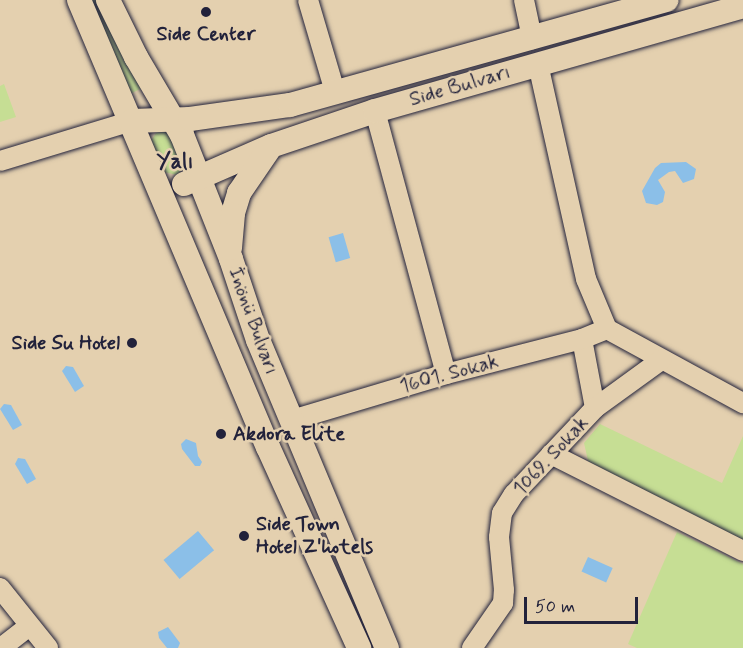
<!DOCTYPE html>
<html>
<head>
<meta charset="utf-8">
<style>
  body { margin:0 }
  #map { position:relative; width:743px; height:648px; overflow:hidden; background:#e4d0af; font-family:Mynerve,sans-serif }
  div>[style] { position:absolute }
  .green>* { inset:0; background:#c6de94 }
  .water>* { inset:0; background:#8bbfe8; transform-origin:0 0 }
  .roads { filter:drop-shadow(0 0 2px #22223b) drop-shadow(0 0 2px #22223b) }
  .minor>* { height:20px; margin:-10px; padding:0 10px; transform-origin:10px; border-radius:10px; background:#e4d0af }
  .major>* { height:24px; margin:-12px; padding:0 12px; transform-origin:12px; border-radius:12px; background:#e4d0af }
  .dots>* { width:16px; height:16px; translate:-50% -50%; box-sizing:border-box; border:3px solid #e4d0af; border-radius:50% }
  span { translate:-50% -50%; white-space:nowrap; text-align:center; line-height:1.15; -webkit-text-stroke:5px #e4d0af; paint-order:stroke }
  .poi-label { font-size:20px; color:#22223b; font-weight:700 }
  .right { translate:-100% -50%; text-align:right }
  .left { translate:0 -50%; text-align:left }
  .street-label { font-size:20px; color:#22223b }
  .quarter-label { font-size:22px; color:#22223b; font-weight:700 }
  .scale { position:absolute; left:524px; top:597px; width:114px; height:27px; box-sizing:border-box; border:3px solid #22223b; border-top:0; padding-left:8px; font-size:18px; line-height:21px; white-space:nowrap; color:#22223b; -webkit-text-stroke:4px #e4d0af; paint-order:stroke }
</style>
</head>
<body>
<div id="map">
  <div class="green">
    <div style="clip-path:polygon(88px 0,98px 0,144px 87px,130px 94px)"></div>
    <div style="clip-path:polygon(4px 84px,16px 117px,0 122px,0 86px)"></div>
    <div style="clip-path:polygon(161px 131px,170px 133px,185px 167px,177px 175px,164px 172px,151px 141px,156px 133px)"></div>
    <div style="clip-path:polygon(600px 424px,722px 483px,743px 436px,743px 542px,589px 465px,584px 443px)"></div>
    <div style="clip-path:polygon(677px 532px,743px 564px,743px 648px,637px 648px,628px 644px)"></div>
  </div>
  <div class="water">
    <div style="clip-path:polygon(686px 162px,696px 169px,694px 179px,683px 183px,675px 171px,669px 172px,658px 180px,665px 192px,663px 202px,657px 205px,646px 203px,642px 191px,655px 168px,661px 163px)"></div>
    <div style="left:343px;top:233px;width:26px;height:15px;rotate:74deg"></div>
    <div style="clip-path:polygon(66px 366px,73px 367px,84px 386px,75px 392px,62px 371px)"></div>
    <div style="clip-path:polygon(4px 404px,11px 405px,22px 425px,13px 430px,0 409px)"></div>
    <div style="clip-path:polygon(186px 439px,196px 443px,198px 456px,202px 462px,200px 466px,195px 466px,182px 449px,181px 444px)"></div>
    <div style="clip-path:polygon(18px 458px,25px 459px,36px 479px,27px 484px,15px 464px)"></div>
    <div style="left:198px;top:531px;width:25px;height:45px;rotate:50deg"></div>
    <div style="left:588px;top:557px;width:27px;height:16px;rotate:24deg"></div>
    <div style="clip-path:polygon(168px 627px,180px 643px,178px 648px,167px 648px,159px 638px,158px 632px)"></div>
  </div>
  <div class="roads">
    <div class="minor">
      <div style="left:308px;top:0;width:96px;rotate:73.6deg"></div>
      <div style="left:524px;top:0;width:40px;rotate:78deg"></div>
      <div style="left:538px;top:64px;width:220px;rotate:77.4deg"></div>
      <div style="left:586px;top:279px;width:54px;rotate:67.2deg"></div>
      <div style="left:375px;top:111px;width:272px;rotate:74.9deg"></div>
      <div style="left:0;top:161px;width:138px;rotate:-16.9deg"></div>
      <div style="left:607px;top:329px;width:155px;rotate:28.6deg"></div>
      <div style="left:582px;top:339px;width:70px;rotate:79.3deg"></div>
      <div style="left:292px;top:420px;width:161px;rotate:-16.6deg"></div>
      <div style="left:446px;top:374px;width:140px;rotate:-14.4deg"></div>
      <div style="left:582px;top:339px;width:27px;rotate:-22deg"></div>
      <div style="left:551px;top:454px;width:215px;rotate:26.8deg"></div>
      <div style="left:0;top:588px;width:77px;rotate:51.3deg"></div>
      <div style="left:1px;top:648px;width:36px;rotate:-38deg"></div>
      <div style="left:472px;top:648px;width:55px;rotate:-55.4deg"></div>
      <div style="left:503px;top:603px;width:13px;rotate:-86deg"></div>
      <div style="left:504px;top:590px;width:53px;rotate:-95.4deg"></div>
      <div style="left:499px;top:537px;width:24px;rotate:-83deg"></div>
      <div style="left:502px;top:513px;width:22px;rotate:-58deg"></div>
      <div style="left:514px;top:494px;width:118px;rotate:-46.7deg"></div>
      <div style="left:595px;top:408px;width:82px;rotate:-36deg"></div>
    </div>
    <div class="major">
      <div style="left:79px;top:0;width:485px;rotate:67.1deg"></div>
      <div style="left:268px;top:447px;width:221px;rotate:65.6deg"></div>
      <div style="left:108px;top:0;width:64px;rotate:63.8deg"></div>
      <div style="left:136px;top:57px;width:91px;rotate:59.5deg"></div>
      <div style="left:182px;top:135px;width:133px;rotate:68.4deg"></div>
      <div style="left:231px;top:259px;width:85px;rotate:71.6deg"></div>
      <div style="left:258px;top:340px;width:334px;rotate:67.3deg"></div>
      <div style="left:132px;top:121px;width:58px;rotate:-2deg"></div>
      <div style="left:190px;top:119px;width:101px;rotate:-8deg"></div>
      <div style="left:290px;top:105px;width:391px;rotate:-15.6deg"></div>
      <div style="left:184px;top:184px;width:95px;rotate:-23.6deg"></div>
      <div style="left:271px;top:146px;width:110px;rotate:-18.6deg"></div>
      <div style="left:375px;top:111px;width:383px;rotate:-15.9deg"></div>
      <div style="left:230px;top:248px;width:35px;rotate:-85deg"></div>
      <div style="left:233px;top:213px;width:21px;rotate:-73deg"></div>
      <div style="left:239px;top:193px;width:53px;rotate:-55.7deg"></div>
    </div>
  </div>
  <div class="dots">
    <div style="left:206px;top:12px;background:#22223b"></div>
    <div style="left:132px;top:343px;background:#22223b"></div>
    <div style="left:221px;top:434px;background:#22223b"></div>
    <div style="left:244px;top:536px;background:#22223b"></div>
  </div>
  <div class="poi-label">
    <span style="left:206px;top:34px">Side Center</span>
    <span class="right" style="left:120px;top:343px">Side Su Hotel</span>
    <span class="left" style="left:233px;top:434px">Akdora Elite</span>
    <span class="left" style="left:256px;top:536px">Side Town<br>Hotel Z'hotels</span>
  </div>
  <div class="street-label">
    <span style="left:460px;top:86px;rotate:-16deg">Side Bulvarı</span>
    <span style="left:253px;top:321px;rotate:70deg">İnönü Bulvarı</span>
    <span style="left:449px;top:374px;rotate:-15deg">1601. Sokak</span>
    <span style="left:551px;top:456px;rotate:-47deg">1069. Sokak</span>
  </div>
  <div class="quarter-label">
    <span style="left:175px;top:163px">Yalı</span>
  </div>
  <div class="scale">50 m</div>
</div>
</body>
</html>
